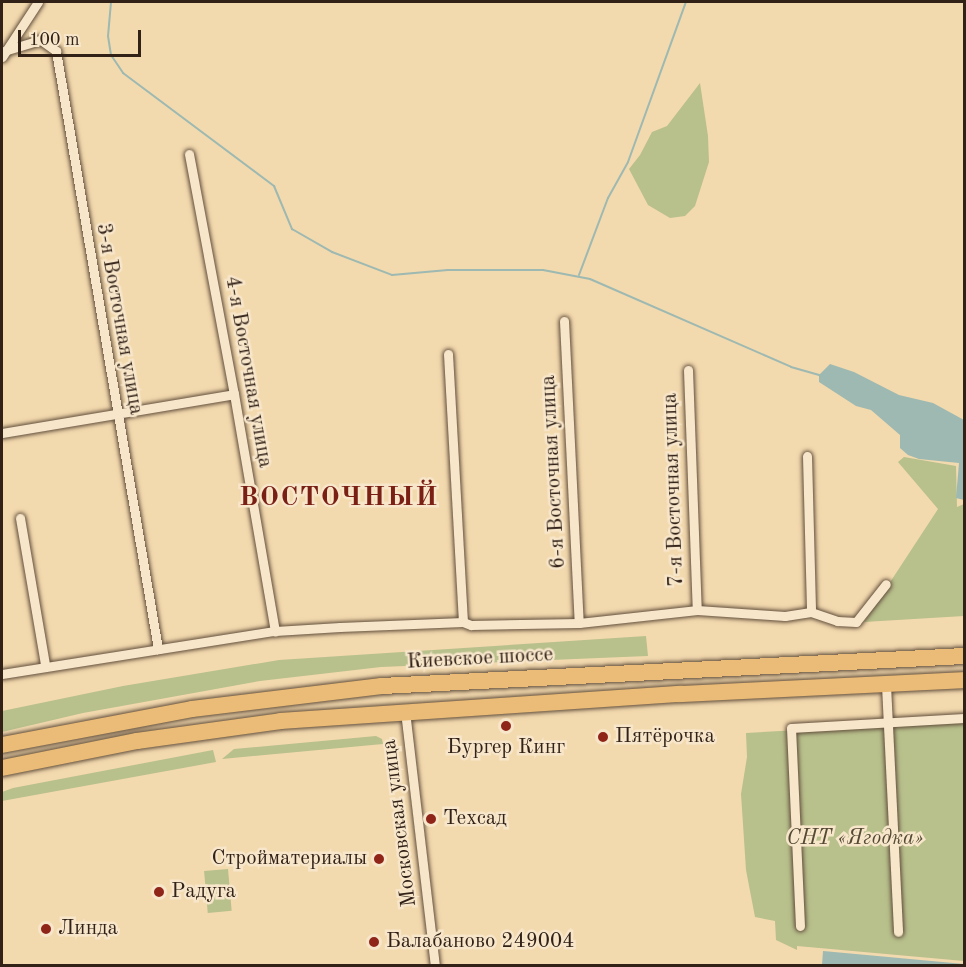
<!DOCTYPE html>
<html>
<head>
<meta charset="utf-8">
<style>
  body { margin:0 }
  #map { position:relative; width:966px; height:967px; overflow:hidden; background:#f3d9ae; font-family:"Old Standard TT",serif }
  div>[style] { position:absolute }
  .green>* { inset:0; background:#b8c08c; transform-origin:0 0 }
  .water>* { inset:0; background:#9db9b1 }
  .stream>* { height:2px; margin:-1px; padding:0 1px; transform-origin:1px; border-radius:1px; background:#9db9b1 }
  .roads { filter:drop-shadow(0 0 2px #624f3d) drop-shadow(0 0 2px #624f3d) }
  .minor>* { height:9px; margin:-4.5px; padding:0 4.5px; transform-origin:4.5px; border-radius:4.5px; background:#f7e6ca }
  .trunk>* { height:16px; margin:-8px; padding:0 8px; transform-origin:8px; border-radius:8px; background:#eabc77 }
  .dots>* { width:16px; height:16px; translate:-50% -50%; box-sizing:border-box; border:3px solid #f7e6ca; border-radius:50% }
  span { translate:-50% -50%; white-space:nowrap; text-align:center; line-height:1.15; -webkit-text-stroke:5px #f7e6ca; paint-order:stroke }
  .street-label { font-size:21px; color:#312117 }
  .poi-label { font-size:21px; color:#312117 }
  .left { translate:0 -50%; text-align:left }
  .right { translate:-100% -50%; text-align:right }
  .park-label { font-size:21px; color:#534934; font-style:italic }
  .district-label { font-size:27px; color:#7a1f14; font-weight:700; letter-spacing:1.5px }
  .frame { position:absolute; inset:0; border:3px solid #312117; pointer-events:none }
  .scale { position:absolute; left:18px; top:30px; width:123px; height:27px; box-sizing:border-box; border:3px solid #312117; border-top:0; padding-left:8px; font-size:18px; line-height:21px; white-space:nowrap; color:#312117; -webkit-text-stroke:4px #f7e6ca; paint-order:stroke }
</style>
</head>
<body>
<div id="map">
  <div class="green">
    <div style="clip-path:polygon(700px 83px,708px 136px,709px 162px,695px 206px,685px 216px,670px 218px,648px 205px,629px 169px,640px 155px,652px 132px,667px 126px)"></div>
    <div style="clip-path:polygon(904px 457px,956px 466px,957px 507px,964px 504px,964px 616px,864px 622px,938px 509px,898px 462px)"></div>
    <div style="clip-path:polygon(646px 636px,648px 656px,381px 667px,260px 681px,83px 713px,2px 732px,2px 711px,123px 686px,279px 660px)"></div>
    <div style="clip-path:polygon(964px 721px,964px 961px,797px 946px,797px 950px,776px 940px,775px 921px,755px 917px,746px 870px,741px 794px,747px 757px,746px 733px)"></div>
    <div style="clip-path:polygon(376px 736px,382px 739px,383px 744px,222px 759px,234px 749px)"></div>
    <div style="clip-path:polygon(213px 750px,216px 762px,2px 801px,2px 792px,13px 788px)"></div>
    <div style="left:228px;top:869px;width:42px;height:24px;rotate:85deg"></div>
  </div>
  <div class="water">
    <div style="clip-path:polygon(830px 364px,854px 372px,899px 395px,933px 403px,964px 420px,964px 500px,956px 498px,959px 463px,919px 459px,908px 455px,900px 448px,900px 435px,871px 410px,856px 406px,819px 382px,819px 375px)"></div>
    <div style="clip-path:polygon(823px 951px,964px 964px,964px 965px,822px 965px)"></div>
  </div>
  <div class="stream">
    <div style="left:111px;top:2px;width:34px;rotate:95deg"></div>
    <div style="left:108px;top:36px;width:19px;rotate:81deg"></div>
    <div style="left:111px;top:55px;width:22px;rotate:56deg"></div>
    <div style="left:123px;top:73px;width:189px;rotate:36.8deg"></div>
    <div style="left:274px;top:186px;width:47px;rotate:67.3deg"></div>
    <div style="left:292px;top:229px;width:46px;rotate:29.9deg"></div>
    <div style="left:332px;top:252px;width:64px;rotate:21deg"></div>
    <div style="left:392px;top:275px;width:56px;rotate:-5.1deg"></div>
    <div style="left:448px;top:270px;width:95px"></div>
    <div style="left:543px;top:270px;width:48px;rotate:10.8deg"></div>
    <div style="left:590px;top:279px;width:219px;rotate:23.6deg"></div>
    <div style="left:791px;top:367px;width:32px;rotate:16deg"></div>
    <div style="left:579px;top:275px;width:82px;rotate:-69.4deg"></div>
    <div style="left:608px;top:198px;width:41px;rotate:-60.9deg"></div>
    <div style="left:628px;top:162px;width:170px;rotate:-70.1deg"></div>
  </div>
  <div class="roads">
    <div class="minor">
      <div style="left:4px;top:51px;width:39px;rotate:-17deg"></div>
      <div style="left:41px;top:40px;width:19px;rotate:36deg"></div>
      <div style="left:56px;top:51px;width:607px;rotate:80.32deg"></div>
      <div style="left:2px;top:57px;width:66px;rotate:-56.8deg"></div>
      <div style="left:189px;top:154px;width:244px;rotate:79.4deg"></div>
      <div style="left:234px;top:394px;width:241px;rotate:80.2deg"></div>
      <div style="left:564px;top:321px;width:302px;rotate:87.2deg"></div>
      <div style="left:448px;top:354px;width:268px;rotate:86.8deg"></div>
      <div style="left:688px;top:370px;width:240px;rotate:87.9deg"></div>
      <div style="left:2px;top:433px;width:235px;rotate:-9.5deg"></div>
      <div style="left:807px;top:456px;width:156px;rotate:88.5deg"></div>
      <div style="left:20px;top:518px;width:149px;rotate:80.3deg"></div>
      <div style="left:2px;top:674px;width:276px;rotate:-9deg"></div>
      <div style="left:275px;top:631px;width:65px;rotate:-3.5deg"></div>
      <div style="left:340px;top:627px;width:123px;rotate:-2.3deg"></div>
      <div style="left:463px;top:622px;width:9px;rotate:21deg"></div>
      <div style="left:471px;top:625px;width:108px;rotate:-1.1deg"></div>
      <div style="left:579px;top:623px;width:119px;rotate:-6.3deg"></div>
      <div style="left:697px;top:610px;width:88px;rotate:3.9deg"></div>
      <div style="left:785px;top:616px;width:26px;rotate:-9deg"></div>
      <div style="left:811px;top:612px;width:28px;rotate:19deg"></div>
      <div style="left:837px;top:621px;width:19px;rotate:3deg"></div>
      <div style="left:856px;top:622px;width:48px;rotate:-51.7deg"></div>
      <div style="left:886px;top:685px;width:247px;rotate:87.2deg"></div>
      <div style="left:405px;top:711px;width:257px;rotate:83.3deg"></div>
      <div style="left:800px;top:926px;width:198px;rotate:-92.6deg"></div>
      <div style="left:791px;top:728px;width:173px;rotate:-3.3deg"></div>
    </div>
    <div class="trunk">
      <div style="left:2px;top:745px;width:193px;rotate:-10.7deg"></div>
      <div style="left:192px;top:709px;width:191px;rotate:-6.9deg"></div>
      <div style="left:382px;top:686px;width:583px;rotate:-2.95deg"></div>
      <div style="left:2px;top:768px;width:138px;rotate:-11.3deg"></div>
      <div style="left:137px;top:741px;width:145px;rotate:-7.9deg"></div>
      <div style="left:281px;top:721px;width:400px;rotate:-3.9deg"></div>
      <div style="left:680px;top:694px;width:284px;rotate:-2.8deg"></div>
    </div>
  </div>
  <div class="dots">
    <div style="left:506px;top:726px;background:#8f2418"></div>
    <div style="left:603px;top:737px;background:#8f2418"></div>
    <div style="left:431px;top:819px;background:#8f2418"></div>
    <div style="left:379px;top:859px;background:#8f2418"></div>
    <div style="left:159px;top:892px;background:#8f2418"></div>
    <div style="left:46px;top:929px;background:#8f2418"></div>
    <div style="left:374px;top:942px;background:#8f2418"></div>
  </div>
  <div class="street-label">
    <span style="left:119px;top:319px;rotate:80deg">3-я Восточная улица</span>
    <span style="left:248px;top:372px;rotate:80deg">4-я Восточная улица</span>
    <span style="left:554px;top:472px;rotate:-93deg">6-я Восточная улица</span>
    <span style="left:674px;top:490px;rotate:-92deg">7-я Восточная улица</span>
    <span style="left:480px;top:659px;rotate:-3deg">Киевское шоссе</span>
    <span style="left:400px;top:823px;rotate:-97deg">Московская улица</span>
  </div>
  <div class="poi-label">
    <span class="left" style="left:615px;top:737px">Пятёрочка</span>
    <span style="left:506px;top:748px">Бургер Кинг</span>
    <span class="left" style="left:443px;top:819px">Техсад</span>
    <span class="right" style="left:367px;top:859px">Стройматериалы</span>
    <span class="left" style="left:171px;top:892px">Радуга</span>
    <span class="left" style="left:58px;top:929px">Линда</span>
    <span class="left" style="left:386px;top:942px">Балабаново 249004</span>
  </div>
  <div class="park-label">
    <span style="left:855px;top:839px">СНТ «Ягодка»</span>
  </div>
  <div class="district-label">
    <span style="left:339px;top:498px">ВОСТОЧНЫЙ</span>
  </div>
  <div class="frame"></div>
  <div class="scale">100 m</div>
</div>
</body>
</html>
